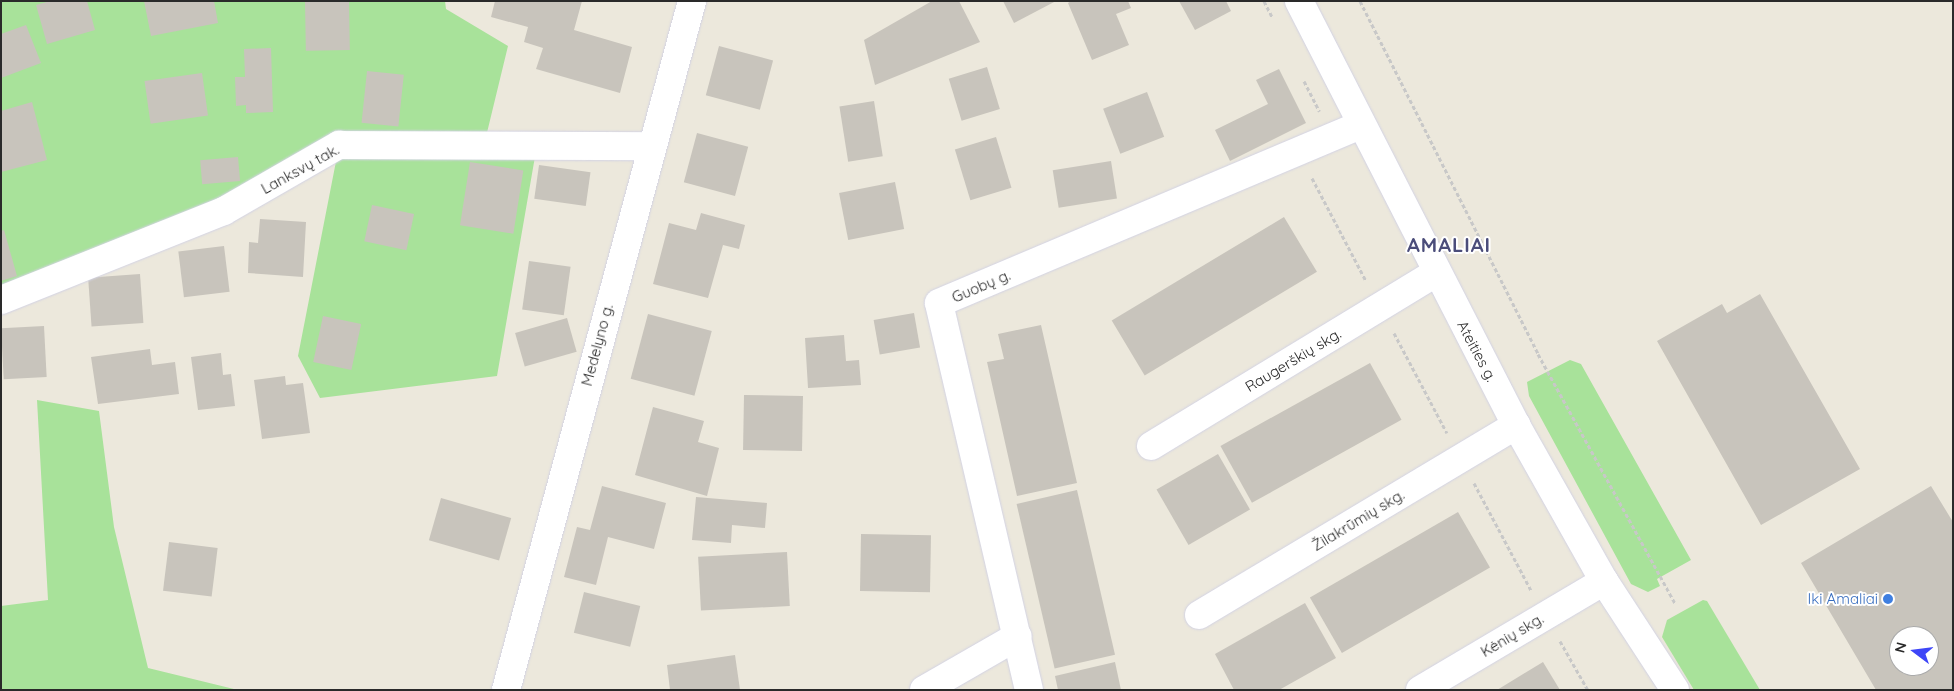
<!DOCTYPE html>
<html>
<head>
<meta charset="utf-8">
<style>
  body { margin:0 }
  #map { position:relative; width:1954px; height:691px; overflow:hidden; background:#ece8dc; font-family:Quicksand,sans-serif }
  div>[style] { position:absolute }
  .green>* { inset:0; background:#a8e29a }
  .building>* { inset:0; background:#c8c4bc; transform-origin:0 0 }
  .path>* { height:3px; margin-top:-1.5px; transform-origin:0; background:repeating-linear-gradient(90deg,#c8c8c8 0 4px,transparent 0 6.5px) }
  .roads { filter:drop-shadow(0 0 1px #d2d2e3) drop-shadow(0 0 1px #d2d2e3) }
  .minor>* { height:28px; margin:-14px; padding:0 14px; transform-origin:14px; border-radius:14px; background:#fff }
  .dots>* { width:14px; height:14px; translate:-50% -50%; box-sizing:border-box; border:2px solid #fff; border-radius:50% }
  span { translate:-50% -50%; white-space:nowrap; text-align:center; line-height:1.15; -webkit-text-stroke:4px #fff; paint-order:stroke }
  .street-label { font-size:15px; color:#2a2a2a }
  .shop-label { font-size:15px; color:#366cbe }
  .right { translate:-100% -50%; text-align:right }
  .district-label { font-size:20px; color:#4b4d7a; font-weight:700; letter-spacing:1px }
  .frame { position:absolute; inset:0; border:2px solid #2a2a2a; pointer-events:none }
  .north { position:absolute; left:1889px; top:626px; width:50px; height:50px; box-sizing:border-box; background:#fff; border:1px solid #aaa; border-radius:50%; rotate:285deg; font-size:14px; font-weight:700; line-height:20px; text-align:center; color:#2a2a2a }
  .north::after { content:''; display:block; margin:auto; width:18px; height:22px; background:#3e46f7; clip-path:polygon(50% 0,100% 100%,50% 72%,0 100%) }
</style>
</head>
<body>
<div id="map">
  <div class="green">
    <div style="clip-path:polygon(1px 1px,445px 1px,446px 9px,508px 46px,484px 145px,537px 145px,497px 376px,320px 398px,298px 356px,339px 146px,1px 300px)"></div>
    <div style="clip-path:polygon(1570px 360px,1581px 364px,1691px 560px,1657px 579px,1660px 586px,1648px 592px,1631px 584px,1529px 396px,1527px 382px)"></div>
    <div style="clip-path:polygon(37px 400px,99px 411px,114px 527px,148px 668px,238px 690px,1px 690px,1px 606px,48px 600px)"></div>
    <div style="clip-path:polygon(1703px 600px,1707px 601px,1760px 690px,1694px 690px,1662px 637px,1667px 620px)"></div>
  </div>
  <div class="building">
    <div style="clip-path:polygon(50px 1px,87px 1px,95px 30px,47px 44px,36px 5px)"></div>
    <div style="clip-path:polygon(144px 1px,214px 1px,218px 23px,151px 36px)"></div>
    <div style="left:349px;top:1px;width:49px;height:44px;rotate:89deg"></div>
    <div style="clip-path:polygon(495px 1px,582px 1px,574px 30px,632px 47px,620px 93px,536px 69px,543px 48px,524px 42px,528px 27px,491px 17px)"></div>
    <div style="clip-path:polygon(932px 1px,959px 1px,980px 42px,875px 85px,864px 40px)"></div>
    <div style="clip-path:polygon(1003px 1px,1056px 1px,1014px 23px)"></div>
    <div style="clip-path:polygon(1071px 1px,1128px 1px,1131px 8px,1116px 14px,1129px 45px,1092px 60px,1068px 3px)"></div>
    <div style="clip-path:polygon(1179px 1px,1226px 1px,1231px 11px,1195px 30px)"></div>
    <div style="clip-path:polygon(26px 25px,41px 63px,1px 78px,1px 34px)"></div>
    <div style="left:719px;top:46px;width:56px;height:51px;rotate:15deg"></div>
    <div style="clip-path:polygon(271px 48px,273px 112px,246px 113px,246px 105px,236px 106px,235px 77px,245px 77px,244px 49px)"></div>
    <div style="left:987px;top:67px;width:44px;height:40px;rotate:73deg"></div>
    <div style="clip-path:polygon(1279px 69px,1306px 123px,1230px 161px,1215px 130px,1268px 104px,1256px 80px)"></div>
    <div style="left:367px;top:71px;width:37px;height:52px;rotate:6deg"></div>
    <div style="left:202px;top:73px;width:43px;height:58px;rotate:82deg"></div>
    <div style="left:1147px;top:92px;width:48px;height:47px;rotate:69deg"></div>
    <div style="left:874px;top:101px;width:56px;height:35px;rotate:81deg"></div>
    <div style="clip-path:polygon(32px 102px,47px 160px,1px 172px,1px 111px)"></div>
    <div style="left:697px;top:133px;width:53px;height:51px;rotate:15deg"></div>
    <div style="left:996px;top:137px;width:53px;height:43px;rotate:73deg"></div>
    <div style="left:238px;top:157px;width:24px;height:38px;rotate:85deg"></div>
    <div style="left:1111px;top:161px;width:38px;height:59px;rotate:81deg"></div>
    <div style="left:470px;top:162px;width:54px;height:64px;rotate:9deg"></div>
    <div style="left:539px;top:165px;width:52px;height:34px;rotate:8deg"></div>
    <div style="left:895px;top:182px;width:48px;height:57px;rotate:79deg"></div>
    <div style="left:372px;top:205px;width:43px;height:37px;rotate:12deg"></div>
    <div style="clip-path:polygon(701px 213px,745px 225px,739px 249px,723px 245px,708px 298px,653px 284px,669px 223px,696px 230px)"></div>
    <div style="left:1284px;top:217px;width:64px;height:201px;rotate:59deg"></div>
    <div style="clip-path:polygon(260px 219px,306px 222px,303px 277px,248px 273px,249px 242px,258px 243px)"></div>
    <div style="clip-path:polygon(4px 230px,17px 276px,1px 281px,1px 231px)"></div>
    <div style="left:224px;top:246px;width:46px;height:46px;rotate:83deg"></div>
    <div style="left:529px;top:261px;width:42px;height:49px;rotate:8deg"></div>
    <div style="left:140px;top:274px;width:49px;height:52px;rotate:86deg"></div>
    <div style="clip-path:polygon(1760px 294px,1860px 469px,1761px 525px,1657px 341px,1722px 304px,1727px 313px)"></div>
    <div style="left:914px;top:313px;width:35px;height:41px;rotate:80deg"></div>
    <div style="left:648px;top:314px;width:66px;height:67px;rotate:15deg"></div>
    <div style="left:323px;top:316px;width:39px;height:47px;rotate:12deg"></div>
    <div style="left:567px;top:318px;width:35px;height:54px;rotate:74deg"></div>
    <div style="clip-path:polygon(1041px 325px,1077px 483px,1017px 496px,987px 362px,1004px 359px,998px 334px)"></div>
    <div style="left:44px;top:326px;width:51px;height:43px;rotate:87deg"></div>
    <div style="clip-path:polygon(844px 335px,846px 361px,859px 360px,861px 385px,808px 388px,805px 338px)"></div>
    <div style="clip-path:polygon(150px 349px,152px 365px,175px 362px,179px 394px,98px 404px,91px 357px)"></div>
    <div style="clip-path:polygon(221px 353px,223px 375px,231px 374px,235px 406px,198px 410px,191px 357px)"></div>
    <div style="left:1370px;top:363px;width:65px;height:171px;rotate:61deg"></div>
    <div style="clip-path:polygon(285px 376px,286px 385px,303px 383px,310px 433px,262px 439px,254px 380px)"></div>
    <div style="left:744px;top:395px;width:59px;height:55px;rotate:1deg"></div>
    <div style="clip-path:polygon(653px 407px,704px 421px,698px 442px,719px 448px,707px 496px,635px 475px)"></div>
    <div style="left:1218px;top:454px;width:64px;height:71px;rotate:60deg"></div>
    <div style="clip-path:polygon(602px 486px,666px 503px,654px 549px,608px 537px,596px 585px,564px 577px,577px 527px,590px 530px)"></div>
    <div style="clip-path:polygon(evenodd,1931px 486px,1953px 522px,1953px 690px,1876px 690px,1801px 563px,1931px 486px,1899px 636px,1929px 636px,1929px 666px,1899px 666px,1899px 636px)"></div>
    <div style="left:1077px;top:490px;width:169px;height:62px;rotate:77deg"></div>
    <div style="clip-path:polygon(696px 497px,767px 503px,765px 528px,732px 525px,731px 543px,692px 540px)"></div>
    <div style="left:441px;top:498px;width:73px;height:44px;rotate:16deg"></div>
    <div style="left:1458px;top:512px;width:64px;height:171px;rotate:60deg"></div>
    <div style="left:861px;top:534px;width:70px;height:57px;rotate:1deg"></div>
    <div style="left:169px;top:542px;width:49px;height:49px;rotate:7deg"></div>
    <div style="left:787px;top:552px;width:54px;height:89px;rotate:87deg"></div>
    <div style="left:584px;top:592px;width:58px;height:42px;rotate:14deg"></div>
    <div style="clip-path:polygon(1305px 603px,1336px 658px,1279px 690px,1234px 690px,1215px 654px)"></div>
    <div style="clip-path:polygon(735px 655px,740px 690px,670px 690px,667px 665px)"></div>
    <div style="clip-path:polygon(1115px 662px,1121px 690px,1058px 690px,1055px 676px)"></div>
    <div style="clip-path:polygon(1543px 662px,1560px 690px,1497px 690px,1515px 679px)"></div>
  </div>
  <div class="path">
    <div style="left:1264px;top:1px;width:18px;rotate:63deg"></div>
    <div style="left:1360px;top:1px;width:395px;rotate:63.2deg"></div>
    <div style="left:1538px;top:354px;width:284px;rotate:61.2deg"></div>
    <div style="left:1304px;top:81px;width:34px;rotate:63deg"></div>
    <div style="left:1312px;top:178px;width:116px;rotate:62.3deg"></div>
    <div style="left:1394px;top:333px;width:113px;rotate:62.1deg"></div>
    <div style="left:1474px;top:483px;width:121px;rotate:62deg"></div>
    <div style="left:1560px;top:641px;width:56px;rotate:60.3deg"></div>
  </div>
  <div class="roads">
    <div class="minor">
      <div style="left:1299px;top:1px;width:476px;rotate:62.9deg"></div>
      <div style="left:1516px;top:425px;width:179px;rotate:60.6deg"></div>
      <div style="left:1604px;top:581px;width:130px;rotate:56.9deg"></div>
      <div style="left:1px;top:300px;width:240px;rotate:-21.8deg"></div>
      <div style="left:224px;top:211px;width:133px;rotate:-29.9deg"></div>
      <div style="left:339px;top:145px;width:312px;rotate:0.2deg"></div>
      <div style="left:1151px;top:446px;width:333px;rotate:-31.3deg"></div>
      <div style="left:1199px;top:615px;width:370px;rotate:-30.9deg"></div>
      <div style="left:506px;top:690px;width:714px;rotate:-74.89deg"></div>
      <div style="left:924px;top:690px;width:108px;rotate:-29.9deg"></div>
      <div style="left:1029px;top:690px;width:397px;rotate:-103.1deg"></div>
      <div style="left:939px;top:303px;width:458px;rotate:-22.9deg"></div>
      <div style="left:1420px;top:690px;width:214px;rotate:-30.6deg"></div>
    </div>
  </div>
  <div class="dots">
    <div style="left:1888px;top:599px;background:#3f7fe0"></div>
  </div>
  <div class="street-label">
    <span style="left:300px;top:169px;rotate:-29deg">Lanksvų tak.</span>
    <span style="left:981px;top:286px;rotate:-23deg">Guobų g.</span>
    <span style="left:597px;top:345px;rotate:-75deg">Medelyno g.</span>
    <span style="left:1477px;top:351px;rotate:62deg">Ateities g.</span>
    <span style="left:1293px;top:360px;rotate:-31deg">Raugerškių skg.</span>
    <span style="left:1358px;top:520px;rotate:-31deg">Žilakrūmių skg.</span>
    <span style="left:1512px;top:635px;rotate:-31deg">Kėnių skg.</span>
  </div>
  <div class="shop-label">
    <span class="right" style="left:1878px;top:599px">Iki Amaliai</span>
  </div>
  <div class="district-label">
    <span style="left:1449px;top:244px">AMALIAI</span>
  </div>
  <div class="frame"></div>
  <div class="north">N</div>
</div>
</body>
</html>
